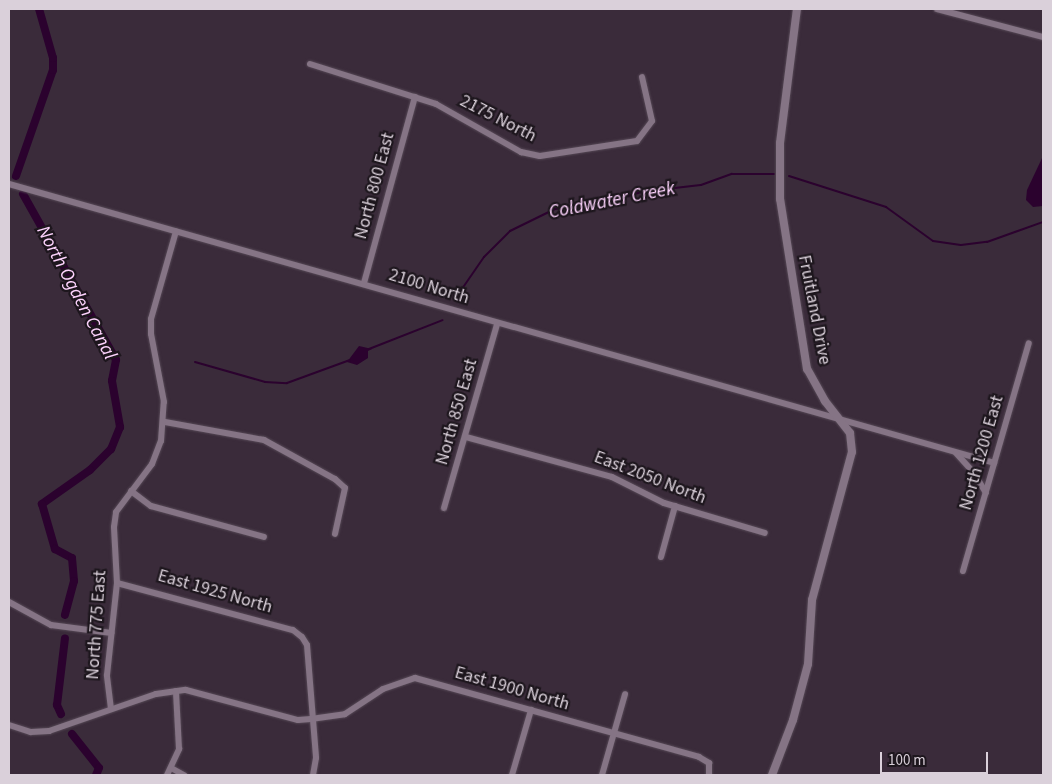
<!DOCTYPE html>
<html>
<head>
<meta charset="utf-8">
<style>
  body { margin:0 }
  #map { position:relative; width:1052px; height:784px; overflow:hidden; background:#3a2b3a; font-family:"Source Sans 3",sans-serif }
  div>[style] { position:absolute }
  .water>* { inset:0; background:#2b022e }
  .stream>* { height:2px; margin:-1px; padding:0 1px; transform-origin:1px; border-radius:1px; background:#2b022e }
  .canal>* { height:8px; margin:-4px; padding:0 4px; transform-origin:4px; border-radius:4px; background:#2b022e }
  .roads { filter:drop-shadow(0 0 1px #554855) drop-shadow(0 0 1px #554855) }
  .minor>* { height:6px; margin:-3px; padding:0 3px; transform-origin:3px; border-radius:3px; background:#857485 }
  .tertiary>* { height:8px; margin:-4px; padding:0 4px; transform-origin:4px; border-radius:4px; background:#857485 }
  span { translate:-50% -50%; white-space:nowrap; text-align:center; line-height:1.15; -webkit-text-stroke:4.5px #1d161d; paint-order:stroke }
  .street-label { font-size:18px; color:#dad0da }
  .water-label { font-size:19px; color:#fed4fe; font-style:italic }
  .frame { position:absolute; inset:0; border:10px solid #dad0da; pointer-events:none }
  .scale { position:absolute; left:880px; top:752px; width:108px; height:22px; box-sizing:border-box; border:2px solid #dad0da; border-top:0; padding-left:6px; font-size:15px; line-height:18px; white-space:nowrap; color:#dad0da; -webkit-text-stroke:4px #1d161d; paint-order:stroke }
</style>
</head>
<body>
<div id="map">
  <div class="water">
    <div style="clip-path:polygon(1043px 156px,1043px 206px,1033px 207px,1026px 200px,1027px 190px)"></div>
    <div style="clip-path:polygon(359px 346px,372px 349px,368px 351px,368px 358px,357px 365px,347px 362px)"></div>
  </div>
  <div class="stream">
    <div style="left:789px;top:176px;width:102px;rotate:17.7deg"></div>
    <div style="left:886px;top:207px;width:58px;rotate:35.9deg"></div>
    <div style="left:933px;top:241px;width:28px;rotate:8deg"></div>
    <div style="left:961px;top:245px;width:26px;rotate:-7deg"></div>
    <div style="left:987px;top:242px;width:59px;rotate:-19.7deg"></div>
    <div style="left:455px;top:299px;width:51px;rotate:-55.4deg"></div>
    <div style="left:484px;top:257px;width:37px;rotate:-45deg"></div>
    <div style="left:510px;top:231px;width:50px;rotate:-26.1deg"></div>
    <div style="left:555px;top:209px;width:50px;rotate:-6.8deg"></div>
    <div style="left:605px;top:203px;width:37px;rotate:-17deg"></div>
    <div style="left:640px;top:192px;width:61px;rotate:-6.5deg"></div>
    <div style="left:701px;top:185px;width:33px;rotate:-20deg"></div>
    <div style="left:732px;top:174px;width:42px"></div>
    <div style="left:369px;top:349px;width:79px;rotate:-21.4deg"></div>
    <div style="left:195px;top:362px;width:73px;rotate:15.9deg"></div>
    <div style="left:265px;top:382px;width:22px;rotate:3deg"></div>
    <div style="left:287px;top:383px;width:67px;rotate:-20.1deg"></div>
  </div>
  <div class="canal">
    <div style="left:16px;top:176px;width:112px;rotate:-70.8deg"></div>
    <div style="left:53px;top:70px;width:12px;rotate:-90deg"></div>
    <div style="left:53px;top:58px;width:51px;rotate:-105.9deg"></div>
    <div style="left:23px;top:194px;width:190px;rotate:60.7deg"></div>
    <div style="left:116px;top:360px;width:21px;rotate:101deg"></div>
    <div style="left:112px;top:381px;width:47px;rotate:80.1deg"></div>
    <div style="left:120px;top:427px;width:24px;rotate:112deg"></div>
    <div style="left:111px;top:449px;width:30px;rotate:135deg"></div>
    <div style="left:90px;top:470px;width:59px;rotate:144.7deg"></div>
    <div style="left:42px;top:504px;width:47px;rotate:73.9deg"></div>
    <div style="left:55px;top:549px;width:19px;rotate:28deg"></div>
    <div style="left:72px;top:558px;width:23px;rotate:85deg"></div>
    <div style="left:74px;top:581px;width:35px;rotate:105deg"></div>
    <div style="left:61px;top:714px;width:10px;rotate:-114deg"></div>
    <div style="left:57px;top:705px;width:67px;rotate:-83.2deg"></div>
    <div style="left:72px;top:734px;width:43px;rotate:51.5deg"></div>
    <div style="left:99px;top:768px;width:8px;rotate:113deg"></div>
  </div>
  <div class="roads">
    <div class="minor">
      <div style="left:937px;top:9px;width:110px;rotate:14.8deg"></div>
      <div style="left:310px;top:64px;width:132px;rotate:17.6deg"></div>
      <div style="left:436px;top:104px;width:98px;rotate:29.5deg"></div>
      <div style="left:521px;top:152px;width:19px;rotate:12deg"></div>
      <div style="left:540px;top:156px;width:98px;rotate:-8.8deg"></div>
      <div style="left:637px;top:141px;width:25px;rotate:-53deg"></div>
      <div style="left:652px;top:121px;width:45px;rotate:-102.8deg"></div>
      <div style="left:9px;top:184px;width:1024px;rotate:15.81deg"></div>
      <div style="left:364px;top:283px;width:193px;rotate:-74.7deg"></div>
      <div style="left:165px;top:422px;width:101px;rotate:10.3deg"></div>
      <div style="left:264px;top:440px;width:81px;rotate:28.8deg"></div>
      <div style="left:335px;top:479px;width:13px;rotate:42deg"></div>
      <div style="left:345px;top:488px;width:47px;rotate:102.3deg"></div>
      <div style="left:466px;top:437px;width:151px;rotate:15.3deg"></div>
      <div style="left:612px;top:477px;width:58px;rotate:26.6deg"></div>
      <div style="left:664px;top:503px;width:105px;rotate:16.5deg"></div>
      <div style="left:956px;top:453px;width:27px;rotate:48deg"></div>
      <div style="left:974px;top:473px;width:23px;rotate:59deg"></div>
      <div style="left:131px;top:491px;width:25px;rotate:37deg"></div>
      <div style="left:151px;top:506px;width:117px;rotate:15.3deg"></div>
      <div style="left:444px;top:508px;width:191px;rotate:-73.9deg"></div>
      <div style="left:661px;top:557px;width:53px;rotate:-74.6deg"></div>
      <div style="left:963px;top:571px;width:237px;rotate:-73.9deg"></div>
      <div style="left:117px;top:583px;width:182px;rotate:15deg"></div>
      <div style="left:293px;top:630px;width:11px;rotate:38deg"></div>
      <div style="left:302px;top:637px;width:9px;rotate:58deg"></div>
      <div style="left:307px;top:645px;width:113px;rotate:85.4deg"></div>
      <div style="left:316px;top:758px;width:17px;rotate:100deg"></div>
      <div style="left:9px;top:602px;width:48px;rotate:28.7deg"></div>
      <div style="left:51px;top:625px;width:61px;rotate:7.6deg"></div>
      <div style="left:111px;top:709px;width:34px;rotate:-97deg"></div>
      <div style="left:107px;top:675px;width:93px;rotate:-83.8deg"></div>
      <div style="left:117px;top:583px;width:56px;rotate:-93.1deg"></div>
      <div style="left:114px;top:527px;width:15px;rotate:-82deg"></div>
      <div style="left:116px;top:512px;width:60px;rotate:-53.1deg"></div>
      <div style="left:152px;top:464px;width:25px;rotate:-69deg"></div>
      <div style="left:161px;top:441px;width:39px;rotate:-86deg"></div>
      <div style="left:164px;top:402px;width:69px;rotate:-100.8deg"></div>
      <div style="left:151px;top:334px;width:15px;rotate:-90deg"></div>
      <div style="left:151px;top:319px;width:91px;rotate:-74.1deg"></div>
      <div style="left:9px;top:725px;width:23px;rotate:18deg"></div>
      <div style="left:31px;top:732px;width:18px;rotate:-3deg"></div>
      <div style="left:49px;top:731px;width:113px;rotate:-19.1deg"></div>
      <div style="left:156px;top:694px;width:30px;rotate:-8deg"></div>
      <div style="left:186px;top:690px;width:116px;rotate:15deg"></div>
      <div style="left:298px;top:720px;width:13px;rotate:-4deg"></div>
      <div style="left:311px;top:719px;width:34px;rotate:-8deg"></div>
      <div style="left:345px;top:714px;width:45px;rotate:-33.3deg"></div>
      <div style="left:383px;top:689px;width:34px;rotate:-19deg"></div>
      <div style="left:415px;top:678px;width:295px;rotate:15.5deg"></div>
      <div style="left:699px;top:757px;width:12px;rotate:31deg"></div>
      <div style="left:709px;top:763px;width:12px;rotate:90deg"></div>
      <div style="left:173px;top:769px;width:13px;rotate:29deg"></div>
      <div style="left:167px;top:775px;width:29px;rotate:-65deg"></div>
      <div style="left:179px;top:749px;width:58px;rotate:-93deg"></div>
      <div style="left:512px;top:775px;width:68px;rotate:-73.7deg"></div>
      <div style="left:602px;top:775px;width:84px;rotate:-74.1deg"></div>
    </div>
    <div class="tertiary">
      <div style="left:772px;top:775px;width:59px;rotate:-69.1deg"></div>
      <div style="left:793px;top:720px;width:58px;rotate:-75deg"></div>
      <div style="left:808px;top:664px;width:64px;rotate:-86.4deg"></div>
      <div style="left:812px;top:600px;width:153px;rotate:-74.9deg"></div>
      <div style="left:852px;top:452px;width:19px;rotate:-96deg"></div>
      <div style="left:850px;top:433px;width:41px;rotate:-128deg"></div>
      <div style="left:825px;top:401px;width:37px;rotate:-119deg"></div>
      <div style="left:807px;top:369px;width:172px;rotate:-99deg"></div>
      <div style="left:780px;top:199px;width:56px;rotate:-90deg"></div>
      <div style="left:780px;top:143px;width:135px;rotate:-82.8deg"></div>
    </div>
  </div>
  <div class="street-label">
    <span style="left:498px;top:119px;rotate:27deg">2175 North</span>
    <span style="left:375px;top:186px;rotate:-75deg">North 800 East</span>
    <span style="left:429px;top:287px;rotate:17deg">2100 North</span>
    <span style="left:814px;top:310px;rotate:79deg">Fruitland Drive</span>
    <span style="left:457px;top:412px;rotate:-74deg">North 850 East</span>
    <span style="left:982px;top:453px;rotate:-74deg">North 1200 East</span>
    <span style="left:650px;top:478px;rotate:21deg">East 2050 North</span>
    <span style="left:215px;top:592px;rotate:16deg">East 1925 North</span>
    <span style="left:97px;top:625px;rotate:-86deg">North 775 East</span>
    <span style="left:512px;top:689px;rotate:16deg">East 1900 North</span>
  </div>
  <div class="water-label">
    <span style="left:612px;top:201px;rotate:-11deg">Coldwater Creek</span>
    <span style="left:76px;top:293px;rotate:62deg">North Ogden Canal</span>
  </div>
  <div class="frame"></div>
  <div class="scale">100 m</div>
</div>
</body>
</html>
